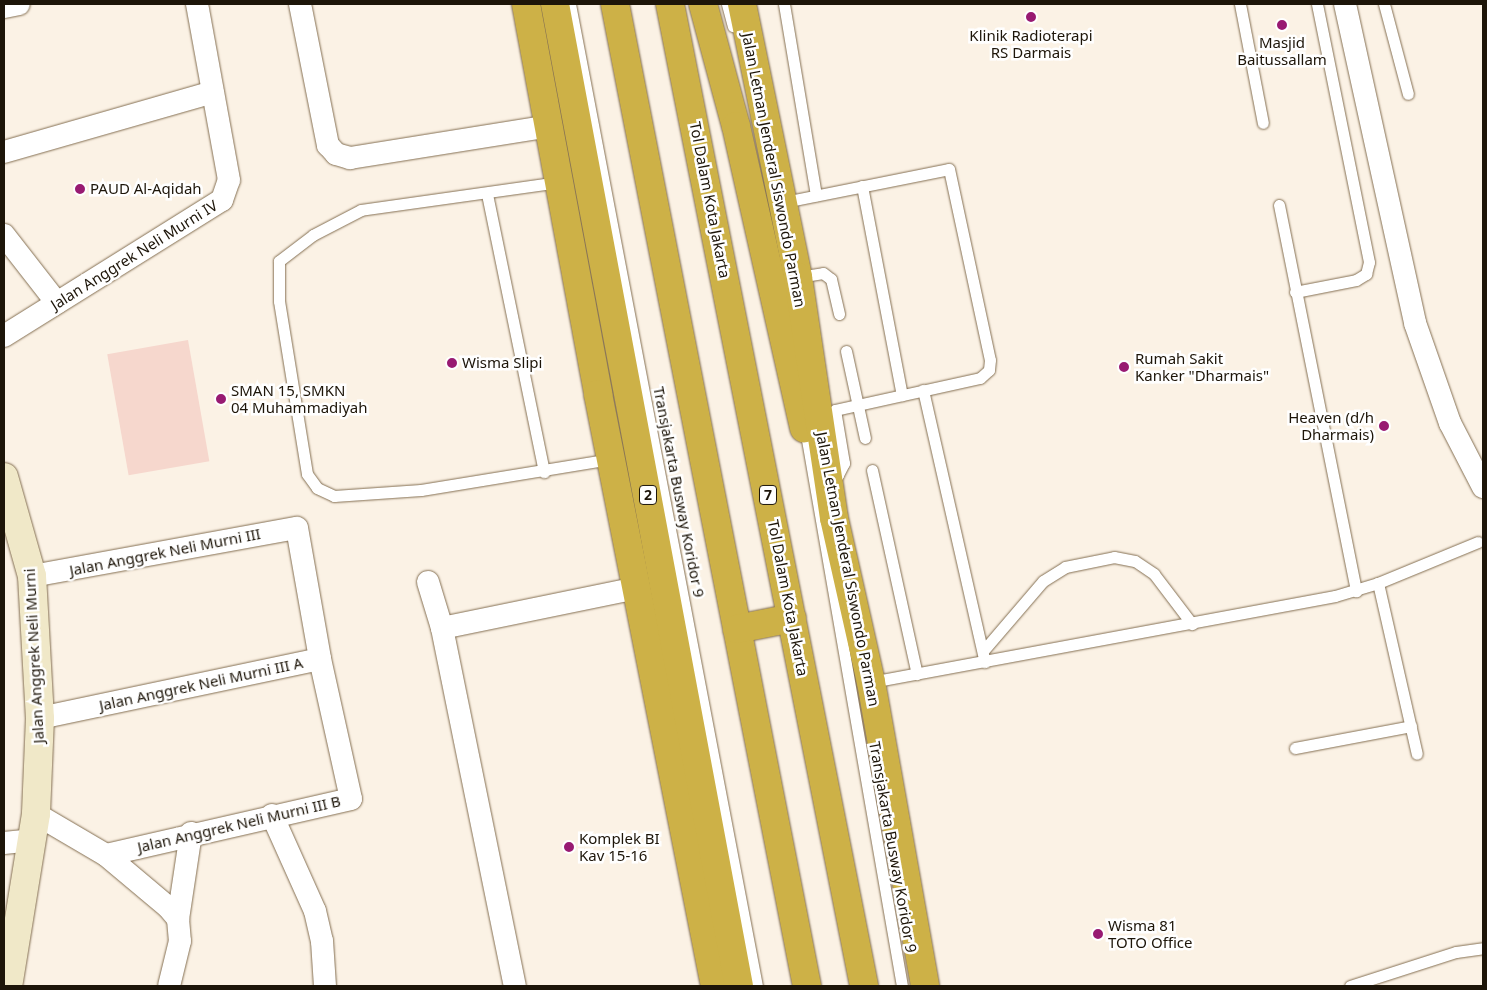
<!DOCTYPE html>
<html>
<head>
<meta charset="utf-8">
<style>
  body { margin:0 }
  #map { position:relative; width:1487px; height:990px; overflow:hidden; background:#fbf2e5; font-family:"Noto Sans",sans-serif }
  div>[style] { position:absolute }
  .green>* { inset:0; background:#f6d7cd; transform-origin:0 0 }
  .roads { filter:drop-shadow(0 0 1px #846f52) drop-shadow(0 0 1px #846f52) }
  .lane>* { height:11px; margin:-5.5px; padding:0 5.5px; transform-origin:5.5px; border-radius:5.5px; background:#fff }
  .street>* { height:22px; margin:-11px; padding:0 11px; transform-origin:11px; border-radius:11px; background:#fff }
  .secondary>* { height:28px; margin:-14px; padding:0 14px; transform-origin:14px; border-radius:14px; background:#f0e8c8 }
  .highway>* { height:28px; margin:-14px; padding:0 14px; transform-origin:14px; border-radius:14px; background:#cdb147 }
  .dots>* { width:14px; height:14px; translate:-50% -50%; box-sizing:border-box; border:2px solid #fff; border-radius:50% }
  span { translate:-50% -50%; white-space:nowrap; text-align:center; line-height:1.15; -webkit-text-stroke:5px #fff; paint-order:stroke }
  .shield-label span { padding:1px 4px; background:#fff; border:1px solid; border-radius:4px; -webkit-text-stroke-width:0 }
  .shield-label { font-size:14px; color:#1d1509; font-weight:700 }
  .poi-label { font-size:15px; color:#1d1509 }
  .left { translate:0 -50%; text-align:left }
  .right { translate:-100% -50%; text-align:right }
  .street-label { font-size:15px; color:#1d1509 }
  .frame { position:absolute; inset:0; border:5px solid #1d1509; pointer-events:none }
</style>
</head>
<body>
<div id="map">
  <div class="green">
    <div style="left:188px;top:340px;width:123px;height:82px;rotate:80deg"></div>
  </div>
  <div class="roads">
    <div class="lane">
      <div style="left:570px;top:4px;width:1000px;rotate:79.22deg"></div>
      <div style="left:727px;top:4px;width:23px;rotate:75deg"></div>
      <div style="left:784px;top:4px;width:194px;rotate:80.5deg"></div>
      <div style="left:1240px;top:4px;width:121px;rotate:79.1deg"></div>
      <div style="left:1384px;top:4px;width:93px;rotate:75.1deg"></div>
      <div style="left:559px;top:182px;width:200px;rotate:172deg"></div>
      <div style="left:361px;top:210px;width:54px;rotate:152.5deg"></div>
      <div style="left:313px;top:235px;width:43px;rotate:142.6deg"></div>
      <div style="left:279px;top:261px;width:40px;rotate:90deg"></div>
      <div style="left:279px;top:301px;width:175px;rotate:80.8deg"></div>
      <div style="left:307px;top:474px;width:17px;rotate:54deg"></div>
      <div style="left:317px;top:488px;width:19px;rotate:25deg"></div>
      <div style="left:334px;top:496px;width:87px;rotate:-3.9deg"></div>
      <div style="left:421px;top:490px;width:193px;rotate:-9.3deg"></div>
      <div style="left:862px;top:186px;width:213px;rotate:79.2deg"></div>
      <div style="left:487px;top:194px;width:284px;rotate:78.4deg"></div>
      <div style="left:784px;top:202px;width:168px;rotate:-11.3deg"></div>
      <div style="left:949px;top:169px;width:195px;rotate:77.9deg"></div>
      <div style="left:990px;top:360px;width:10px;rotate:96deg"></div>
      <div style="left:989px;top:370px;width:12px;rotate:138deg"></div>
      <div style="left:980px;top:378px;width:148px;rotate:167.6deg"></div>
      <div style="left:835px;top:410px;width:54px;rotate:80.4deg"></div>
      <div style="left:844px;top:463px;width:13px;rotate:117deg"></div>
      <div style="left:838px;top:475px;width:9px;rotate:153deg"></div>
      <div style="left:1279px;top:205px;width:394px;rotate:78.7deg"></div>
      <div style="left:798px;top:277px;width:25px;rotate:-9deg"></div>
      <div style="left:823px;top:273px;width:10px;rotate:37deg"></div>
      <div style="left:831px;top:279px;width:36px;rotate:77deg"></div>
      <div style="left:1295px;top:292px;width:62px;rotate:-11.1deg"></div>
      <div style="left:1356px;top:280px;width:12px;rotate:-31deg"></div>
      <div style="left:1366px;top:274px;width:12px;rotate:-76deg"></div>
      <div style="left:1369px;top:262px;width:263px;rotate:-101.4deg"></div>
      <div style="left:846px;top:351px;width:89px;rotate:77.7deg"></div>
      <div style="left:923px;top:390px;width:279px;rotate:77.2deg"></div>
      <div style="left:805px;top:428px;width:566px;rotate:80.14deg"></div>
      <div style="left:872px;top:470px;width:209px;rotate:77.6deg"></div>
      <div style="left:1378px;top:583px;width:175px;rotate:77.2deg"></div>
      <div style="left:983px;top:651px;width:92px;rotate:-49.4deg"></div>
      <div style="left:1043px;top:581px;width:26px;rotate:-32deg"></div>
      <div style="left:1065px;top:567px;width:50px;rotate:-11.5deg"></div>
      <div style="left:1114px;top:557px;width:21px;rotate:11deg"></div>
      <div style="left:1135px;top:561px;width:23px;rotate:34deg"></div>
      <div style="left:1154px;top:574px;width:63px;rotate:52.8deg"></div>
      <div style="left:871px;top:682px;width:472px;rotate:-10.5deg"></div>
      <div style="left:1335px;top:596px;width:45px;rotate:-16.8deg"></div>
      <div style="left:1378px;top:583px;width:108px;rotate:-22.3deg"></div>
      <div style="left:1295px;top:748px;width:118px;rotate:-10.7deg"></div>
      <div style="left:1350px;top:986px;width:111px;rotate:-17.8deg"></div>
      <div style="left:1456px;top:952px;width:27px;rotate:-8deg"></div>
    </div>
    <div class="street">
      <div style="left:300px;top:4px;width:144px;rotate:78.8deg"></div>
      <div style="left:328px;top:145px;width:12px;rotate:48deg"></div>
      <div style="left:336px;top:154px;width:15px;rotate:16deg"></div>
      <div style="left:350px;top:158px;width:202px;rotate:-9.1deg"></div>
      <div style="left:1345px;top:4px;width:327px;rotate:77.6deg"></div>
      <div style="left:1415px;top:323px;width:106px;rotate:70.7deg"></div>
      <div style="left:1450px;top:423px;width:72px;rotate:62.7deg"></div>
      <div style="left:4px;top:7px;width:15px;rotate:-11deg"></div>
      <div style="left:4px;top:152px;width:217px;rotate:-16deg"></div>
      <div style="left:4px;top:235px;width:86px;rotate:52.1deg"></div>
      <div style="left:4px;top:336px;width:257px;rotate:-32deg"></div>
      <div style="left:222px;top:200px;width:21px;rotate:-71deg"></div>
      <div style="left:229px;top:180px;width:179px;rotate:-100.3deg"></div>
      <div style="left:32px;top:576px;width:269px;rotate:-10.3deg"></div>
      <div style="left:297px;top:528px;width:133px;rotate:80deg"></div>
      <div style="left:320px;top:659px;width:143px;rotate:77.5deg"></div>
      <div style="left:351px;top:799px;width:251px;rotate:167.1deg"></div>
      <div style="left:428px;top:582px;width:48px;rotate:73.1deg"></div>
      <div style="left:442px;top:628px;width:199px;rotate:-11.6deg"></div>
      <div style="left:442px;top:628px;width:365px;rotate:78.5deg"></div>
      <div style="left:40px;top:718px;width:286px;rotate:-11.9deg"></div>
      <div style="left:36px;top:814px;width:81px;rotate:30.4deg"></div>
      <div style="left:106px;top:855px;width:81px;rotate:40deg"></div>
      <div style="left:168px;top:907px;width:16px;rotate:50deg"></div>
      <div style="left:178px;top:919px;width:22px;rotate:85deg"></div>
      <div style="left:180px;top:941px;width:46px;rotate:103.7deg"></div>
      <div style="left:272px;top:815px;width:105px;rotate:65.9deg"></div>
      <div style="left:315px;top:911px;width:31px;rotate:77deg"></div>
      <div style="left:322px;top:941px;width:45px;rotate:86.2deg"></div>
      <div style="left:4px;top:843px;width:28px;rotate:-6deg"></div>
      <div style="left:178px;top:919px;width:87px;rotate:-81.4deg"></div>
    </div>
    <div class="secondary">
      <div style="left:4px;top:477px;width:103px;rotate:74.2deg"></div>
      <div style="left:32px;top:576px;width:142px;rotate:86.8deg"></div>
      <div style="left:40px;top:718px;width:96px;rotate:92.4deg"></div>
      <div style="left:36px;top:814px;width:174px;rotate:99.2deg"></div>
    </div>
    <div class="highway">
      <div style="left:526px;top:4px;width:397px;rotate:79.5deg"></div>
      <div style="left:598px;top:394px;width:603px;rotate:78.82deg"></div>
      <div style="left:555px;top:4px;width:999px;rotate:79.39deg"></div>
      <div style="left:615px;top:4px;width:1001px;rotate:78.94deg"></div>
      <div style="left:670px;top:4px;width:1001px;rotate:78.82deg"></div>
      <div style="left:703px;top:4px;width:126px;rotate:74.9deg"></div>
      <div style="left:736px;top:126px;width:310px;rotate:77.3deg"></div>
      <div style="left:742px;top:4px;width:279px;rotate:78.4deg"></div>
      <div style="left:798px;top:277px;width:244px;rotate:81.5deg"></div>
      <div style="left:834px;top:518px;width:168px;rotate:77.3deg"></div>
      <div style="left:871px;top:682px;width:309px;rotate:79.9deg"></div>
      <div style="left:737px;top:629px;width:56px;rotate:-11.3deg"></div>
    </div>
  </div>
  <div class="dots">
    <div style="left:1031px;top:17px;background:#981a72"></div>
    <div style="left:1282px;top:25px;background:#981a72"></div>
    <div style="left:80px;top:189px;background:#981a72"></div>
    <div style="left:452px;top:363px;background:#981a72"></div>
    <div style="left:1124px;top:367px;background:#981a72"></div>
    <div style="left:221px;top:399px;background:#981a72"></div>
    <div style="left:1384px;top:426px;background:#981a72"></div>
    <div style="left:569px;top:847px;background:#981a72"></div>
    <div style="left:1098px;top:934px;background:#981a72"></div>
  </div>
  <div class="shield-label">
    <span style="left:648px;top:495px">2</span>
    <span style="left:768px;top:495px">7</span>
  </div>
  <div class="poi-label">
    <span style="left:1031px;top:44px">Klinik Radioterapi<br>RS Darmais</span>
    <span style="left:1282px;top:51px">Masjid<br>Baitussallam</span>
    <span class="left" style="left:90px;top:189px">PAUD Al-Aqidah</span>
    <span class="left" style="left:1135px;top:367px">Rumah Sakit<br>Kanker "Dharmais"</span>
    <span class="left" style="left:462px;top:363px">Wisma Slipi</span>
    <span class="left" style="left:231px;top:399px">SMAN 15, SMKN<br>04 Muhammadiyah</span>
    <span class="right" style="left:1374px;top:426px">Heaven (d/h<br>Dharmais)</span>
    <span class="left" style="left:579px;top:847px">Komplek BI<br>Kav 15-16</span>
    <span class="left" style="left:1108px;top:934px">Wisma 81<br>TOTO Office</span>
  </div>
  <div class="street-label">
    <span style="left:774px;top:170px;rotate:79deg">Jalan Letnan Jenderal Siswondo Parman</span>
    <span style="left:710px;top:200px;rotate:79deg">Tol Dalam Kota Jakarta</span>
    <span style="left:134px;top:255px;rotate:-32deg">Jalan Anggrek Neli Murni IV</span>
    <span style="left:679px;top:492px;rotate:79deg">Transjakarta Busway Koridor 9</span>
    <span style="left:165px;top:552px;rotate:-11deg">Jalan Anggrek Neli Murni III</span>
    <span style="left:848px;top:569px;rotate:79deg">Jalan Letnan Jenderal Siswondo Parman</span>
    <span style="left:788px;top:598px;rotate:79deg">Tol Dalam Kota Jakarta</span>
    <span style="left:34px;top:656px;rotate:-93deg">Jalan Anggrek Neli Murni</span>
    <span style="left:201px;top:684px;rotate:-12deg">Jalan Anggrek Neli Murni III A</span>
    <span style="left:239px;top:824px;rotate:-13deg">Jalan Anggrek Neli Murni III B</span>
    <span style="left:893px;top:847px;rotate:80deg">Transjakarta Busway Koridor 9</span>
  </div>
  <div class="frame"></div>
</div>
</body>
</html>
